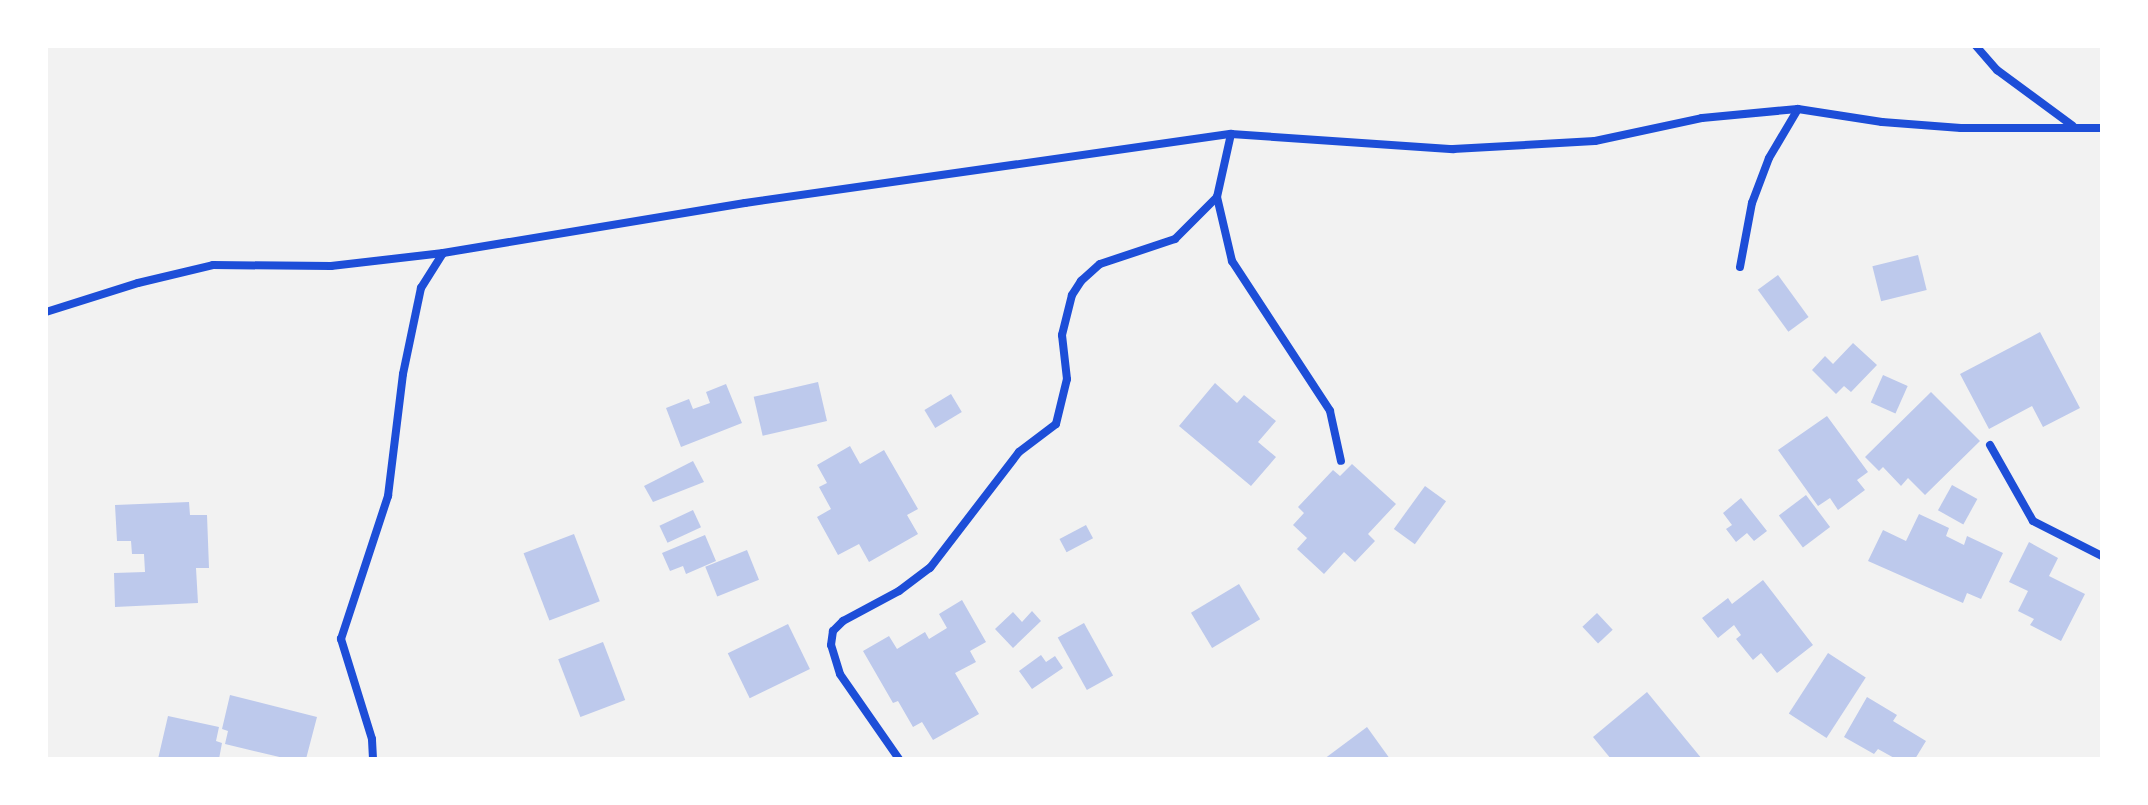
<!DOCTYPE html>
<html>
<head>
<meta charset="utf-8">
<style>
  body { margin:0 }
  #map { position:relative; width:2148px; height:805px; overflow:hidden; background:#f2f2f2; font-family:"Titillium Web",sans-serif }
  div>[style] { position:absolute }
  .building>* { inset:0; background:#bdc9ec; transform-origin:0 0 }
  .minor>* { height:8px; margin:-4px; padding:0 4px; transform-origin:4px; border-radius:4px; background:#1d4ed8 }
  span { translate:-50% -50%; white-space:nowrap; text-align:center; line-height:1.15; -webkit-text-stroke:8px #fff; paint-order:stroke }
  .frame { position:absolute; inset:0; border:48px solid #fff; pointer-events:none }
</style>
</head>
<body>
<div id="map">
  <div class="building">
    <div style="left:1918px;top:255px;width:36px;height:47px;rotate:76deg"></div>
    <div style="left:1778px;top:275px;width:52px;height:25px;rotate:54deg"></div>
    <div style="clip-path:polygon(2040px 332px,2080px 408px,2043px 427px,2032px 406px,1989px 429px,1960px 374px)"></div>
    <div style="clip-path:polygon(1853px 343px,1877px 365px,1851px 392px,1844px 386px,1836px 394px,1812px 370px,1825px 356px,1833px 364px)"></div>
    <div style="left:1883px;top:375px;width:27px;height:30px;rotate:24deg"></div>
    <div style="left:818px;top:382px;width:40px;height:66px;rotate:77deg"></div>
    <div style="clip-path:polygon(1215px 383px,1237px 403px,1244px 395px,1276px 421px,1258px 442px,1276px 457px,1251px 486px,1179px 426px)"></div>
    <div style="clip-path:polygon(726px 384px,742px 423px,681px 447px,666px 408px,689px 399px,693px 409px,710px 403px,706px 392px)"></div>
    <div style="clip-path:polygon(1931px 392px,1980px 441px,1925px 495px,1908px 478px,1901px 486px,1883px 467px,1879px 471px,1865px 457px)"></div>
    <div style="left:951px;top:394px;width:21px;height:31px;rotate:59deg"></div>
    <div style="clip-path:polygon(1827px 416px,1868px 472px,1857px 480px,1865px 490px,1838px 510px,1830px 498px,1818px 506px,1778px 450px)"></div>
    <div style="clip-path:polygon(850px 446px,860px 464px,884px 450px,918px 509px,907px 515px,918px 534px,869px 562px,859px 544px,838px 555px,817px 517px,831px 509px,819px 487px,827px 483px,817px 465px)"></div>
    <div style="clip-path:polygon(693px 461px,704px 482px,653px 502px,644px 486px)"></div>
    <div style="clip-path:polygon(1352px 464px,1396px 504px,1368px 534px,1375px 541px,1355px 562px,1344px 552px,1324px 574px,1297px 549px,1307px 538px,1293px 525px,1304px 513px,1298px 507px,1333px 470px,1340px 476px)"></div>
    <div style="left:1952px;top:485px;width:29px;height:29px;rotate:29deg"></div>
    <div style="left:1425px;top:486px;width:26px;height:53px;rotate:36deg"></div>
    <div style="left:1806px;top:495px;width:40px;height:34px;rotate:53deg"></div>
    <div style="clip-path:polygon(1741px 498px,1767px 531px,1754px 541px,1747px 533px,1736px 542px,1726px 529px,1732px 525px,1723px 513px)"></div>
    <div style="clip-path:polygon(189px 502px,190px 515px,207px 515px,209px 568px,196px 568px,198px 603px,115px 607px,114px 573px,145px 572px,144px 554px,132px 554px,131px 541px,117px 541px,115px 505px)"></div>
    <div style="left:693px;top:510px;width:19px;height:37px;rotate:65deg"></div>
    <div style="clip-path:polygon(1919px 514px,1949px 528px,1946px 536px,1964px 545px,1967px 536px,2003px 553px,1981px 599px,1967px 593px,1963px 603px,1868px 561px,1883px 530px,1906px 541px)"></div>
    <div style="left:1086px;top:525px;width:15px;height:30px;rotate:62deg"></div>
    <div style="left:574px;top:534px;width:72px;height:54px;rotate:69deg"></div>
    <div style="clip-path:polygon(705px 535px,716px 561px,686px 574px,683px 566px,670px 571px,662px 553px)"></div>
    <div style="clip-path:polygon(2029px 542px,2058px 558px,2049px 576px,2085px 594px,2061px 641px,2030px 625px,2034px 619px,2018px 611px,2028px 591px,2009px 582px)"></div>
    <div style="left:747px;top:550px;width:32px;height:45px;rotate:68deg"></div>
    <div style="clip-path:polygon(1763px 580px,1813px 645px,1777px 673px,1761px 653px,1753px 660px,1736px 639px,1741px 635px,1734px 625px,1718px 638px,1702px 618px,1728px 598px,1732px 604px)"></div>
    <div style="left:1239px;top:584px;width:41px;height:56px;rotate:59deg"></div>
    <div style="clip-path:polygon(962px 600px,986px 642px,970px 651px,976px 662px,955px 673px,979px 714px,933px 740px,922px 722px,913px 727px,898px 701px,893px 703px,863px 651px,889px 636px,897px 649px,925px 632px,929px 639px,947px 628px,939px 614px)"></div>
    <div style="clip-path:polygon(1032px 611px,1041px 621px,1013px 648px,995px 629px,1013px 612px,1022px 622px)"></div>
    <div style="left:1597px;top:613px;width:23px;height:20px;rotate:47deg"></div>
    <div style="left:1084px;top:623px;width:60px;height:30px;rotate:61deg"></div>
    <div style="left:788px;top:624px;width:50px;height:67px;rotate:64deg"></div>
    <div style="left:603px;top:642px;width:62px;height:48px;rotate:69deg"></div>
    <div style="left:1828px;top:653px;width:45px;height:72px;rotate:33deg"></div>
    <div style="clip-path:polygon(1041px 655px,1046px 662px,1055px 656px,1063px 668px,1032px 689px,1019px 671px)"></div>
    <div style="clip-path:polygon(1647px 692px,1702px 759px,1611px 759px,1593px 737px)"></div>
    <div style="clip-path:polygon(230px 695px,317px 717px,306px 759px,288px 759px,225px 744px,228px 731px,222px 729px)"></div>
    <div style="clip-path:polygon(1867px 697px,1897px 715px,1893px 721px,1926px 741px,1915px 759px,1896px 759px,1878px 749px,1874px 754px,1844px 737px)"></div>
    <div style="clip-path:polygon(168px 716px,219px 727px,216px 741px,222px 743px,219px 759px,158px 759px)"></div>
    <div style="clip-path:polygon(1367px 727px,1390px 759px,1324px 759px)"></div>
  </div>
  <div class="minor">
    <div style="left:1976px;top:46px;width:32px;rotate:49deg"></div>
    <div style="left:1997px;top:70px;width:94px;rotate:36.4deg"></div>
    <div style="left:1231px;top:134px;width:65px;rotate:102.5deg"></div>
    <div style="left:1217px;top:197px;width:66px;rotate:76.8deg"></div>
    <div style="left:1232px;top:261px;width:179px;rotate:56.8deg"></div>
    <div style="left:1330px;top:411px;width:51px;rotate:77.6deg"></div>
    <div style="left:1740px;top:267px;width:65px;rotate:-79.4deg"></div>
    <div style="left:1752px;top:203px;width:48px;rotate:-69.3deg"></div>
    <div style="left:1769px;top:158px;width:57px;rotate:-59.4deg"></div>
    <div style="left:46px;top:312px;width:96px;rotate:-17.5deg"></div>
    <div style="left:138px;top:283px;width:77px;rotate:-13.5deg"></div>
    <div style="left:213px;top:265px;width:118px;rotate:0.5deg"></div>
    <div style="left:331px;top:266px;width:113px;rotate:-6.6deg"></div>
    <div style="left:443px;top:253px;width:306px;rotate:-9.4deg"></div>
    <div style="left:745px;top:203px;width:491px;rotate:-8.1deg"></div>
    <div style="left:1231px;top:134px;width:223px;rotate:3.9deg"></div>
    <div style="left:1453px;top:149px;width:142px;rotate:-3.2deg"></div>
    <div style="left:1595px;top:141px;width:109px;rotate:-12.1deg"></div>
    <div style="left:1702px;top:118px;width:96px;rotate:-5.4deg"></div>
    <div style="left:1798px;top:109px;width:85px;rotate:8.8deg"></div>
    <div style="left:1882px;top:122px;width:79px;rotate:4.3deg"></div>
    <div style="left:1961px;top:128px;width:141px"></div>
    <div style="left:1990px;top:445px;width:87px;rotate:60.5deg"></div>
    <div style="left:2033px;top:521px;width:77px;rotate:26.9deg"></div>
    <div style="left:373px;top:759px;width:20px;rotate:-93deg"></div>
    <div style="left:372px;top:739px;width:105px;rotate:-107.2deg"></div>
    <div style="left:341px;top:639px;width:151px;rotate:-71.8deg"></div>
    <div style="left:388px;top:496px;width:123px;rotate:-83deg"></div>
    <div style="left:403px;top:374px;width:88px;rotate:-78.2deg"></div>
    <div style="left:421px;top:288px;width:41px;rotate:-57.8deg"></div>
    <div style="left:899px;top:759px;width:103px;rotate:-124.8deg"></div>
    <div style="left:840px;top:674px;width:30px;rotate:-107deg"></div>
    <div style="left:831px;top:645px;width:14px;rotate:-82deg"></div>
    <div style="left:833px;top:631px;width:14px;rotate:-45deg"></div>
    <div style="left:843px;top:621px;width:64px;rotate:-28.2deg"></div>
    <div style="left:899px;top:591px;width:39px;rotate:-37deg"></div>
    <div style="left:930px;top:568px;width:146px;rotate:-52.5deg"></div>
    <div style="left:1019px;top:452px;width:46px;rotate:-37.1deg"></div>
    <div style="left:1056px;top:424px;width:46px;rotate:-76.3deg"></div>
    <div style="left:1067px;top:379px;width:44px;rotate:-96.5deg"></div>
    <div style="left:1062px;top:335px;width:41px;rotate:-76deg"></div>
    <div style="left:1072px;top:295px;width:17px;rotate:-57deg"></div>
    <div style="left:1081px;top:281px;width:25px;rotate:-42deg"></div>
    <div style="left:1100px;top:264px;width:79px;rotate:-18.4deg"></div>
    <div style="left:1175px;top:239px;width:59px;rotate:-45deg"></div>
  </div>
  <div class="frame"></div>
</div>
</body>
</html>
